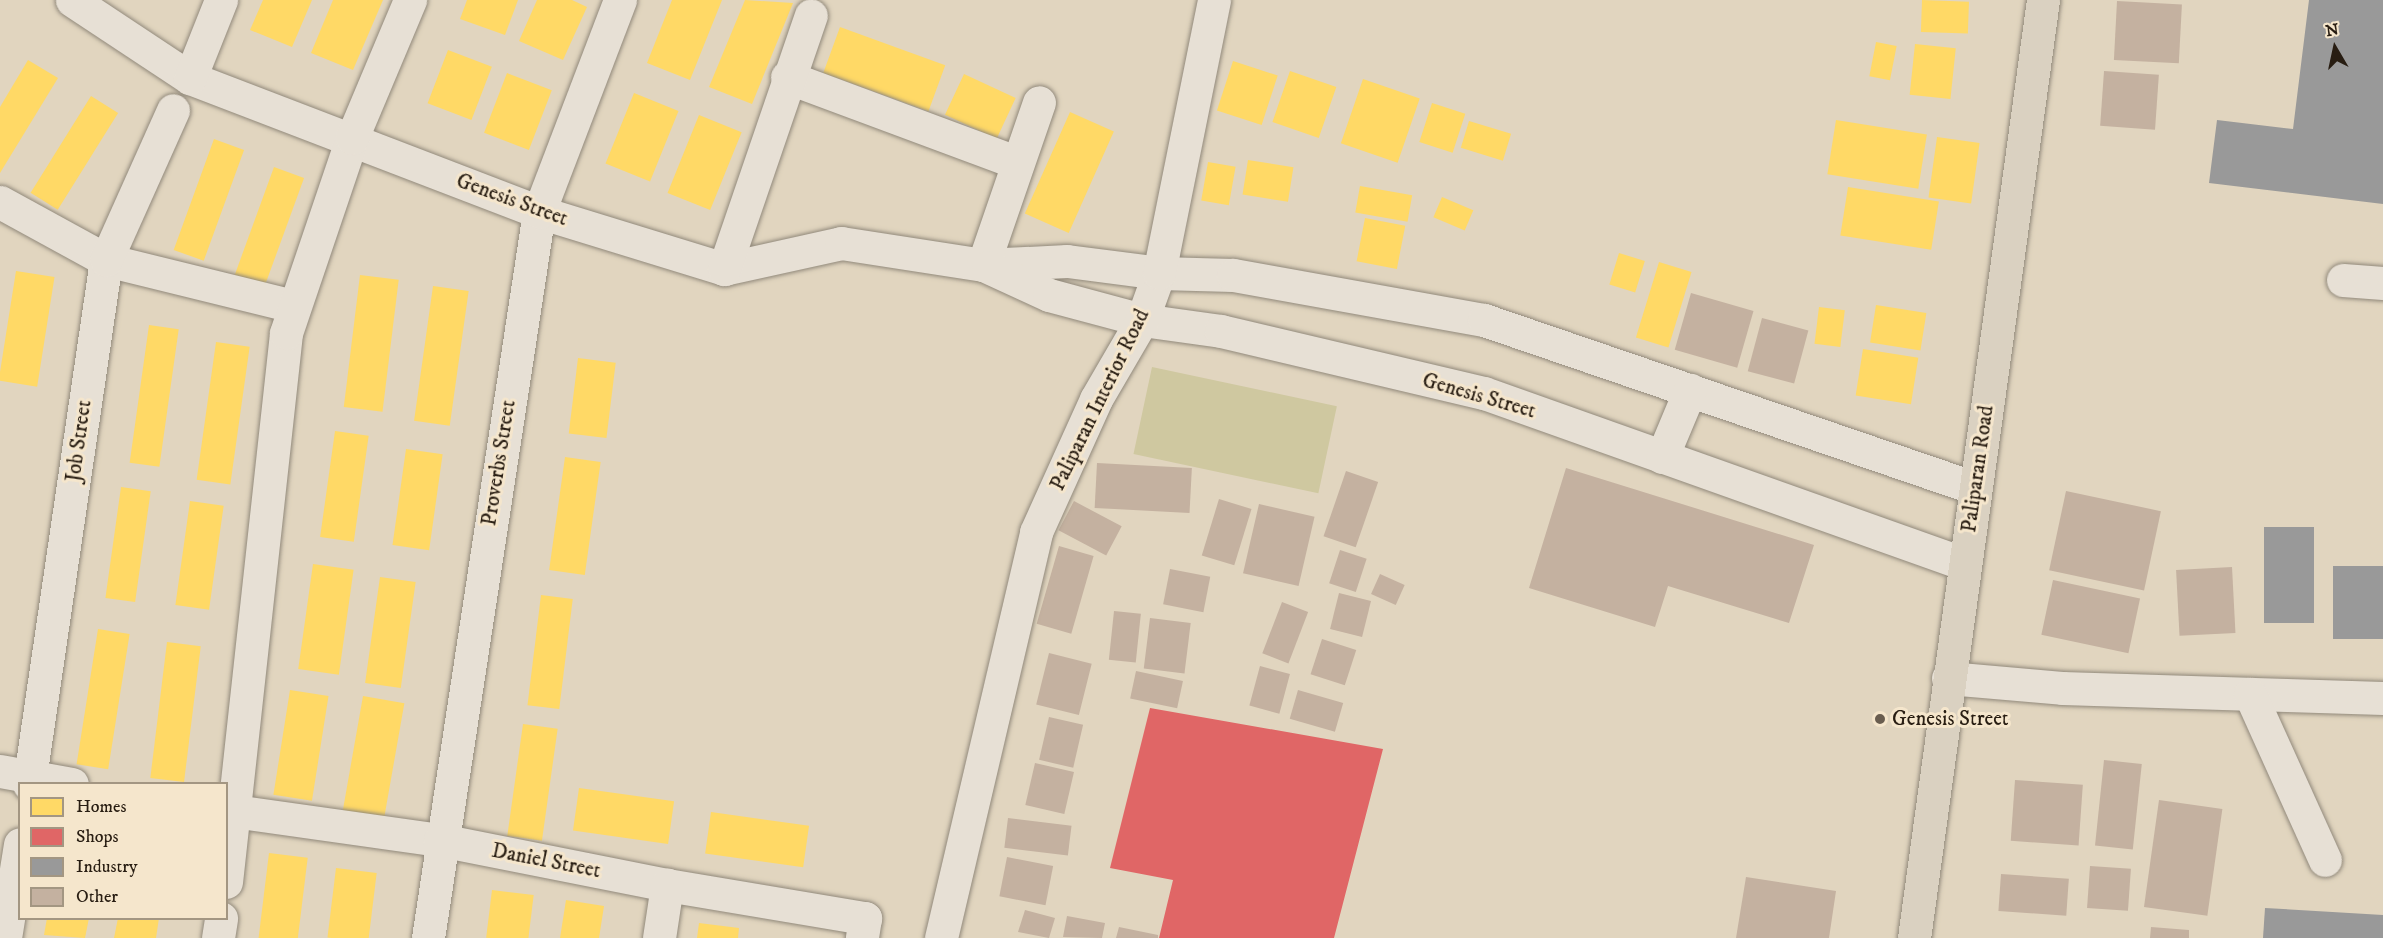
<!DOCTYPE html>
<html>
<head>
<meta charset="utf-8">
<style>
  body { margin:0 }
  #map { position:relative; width:2383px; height:938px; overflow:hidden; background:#e1d5bf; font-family:"IM FELL DW Pica",serif }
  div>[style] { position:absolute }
  .green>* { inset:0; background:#cfc8a0; transform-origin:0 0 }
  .homes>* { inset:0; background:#ffd966; transform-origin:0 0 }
  .shops>* { inset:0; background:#e06666 }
  .industry>* { inset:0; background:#999; transform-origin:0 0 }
  .building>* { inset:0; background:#c4b1a0; transform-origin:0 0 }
  .roads { filter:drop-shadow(0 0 2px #91897b) drop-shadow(0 0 2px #91897b) }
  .minor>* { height:33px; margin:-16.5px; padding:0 16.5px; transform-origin:16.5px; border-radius:16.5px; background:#e7e0d5 }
  .major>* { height:33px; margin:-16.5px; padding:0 16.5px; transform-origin:16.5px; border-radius:16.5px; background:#dad1c1 }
  .dots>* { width:16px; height:16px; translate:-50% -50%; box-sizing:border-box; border:3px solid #f5e6cc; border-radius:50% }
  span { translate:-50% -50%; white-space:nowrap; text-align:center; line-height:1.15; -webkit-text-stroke:6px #f5e6cc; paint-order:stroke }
  .street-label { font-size:21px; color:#281d12 }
  .poi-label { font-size:21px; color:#281d12 }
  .left { translate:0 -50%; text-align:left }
  .legend { position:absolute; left:18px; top:782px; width:210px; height:138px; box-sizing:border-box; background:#f5e6cc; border:2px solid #a39682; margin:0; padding:8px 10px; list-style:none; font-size:18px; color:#281d12 }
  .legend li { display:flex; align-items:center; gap:12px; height:30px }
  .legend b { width:30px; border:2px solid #a39682 }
  .north { position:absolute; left:2305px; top:18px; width:60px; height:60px; -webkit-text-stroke:4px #f5e6cc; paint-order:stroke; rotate:351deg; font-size:16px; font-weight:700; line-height:24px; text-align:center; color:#281d12 }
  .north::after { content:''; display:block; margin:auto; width:21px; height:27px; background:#281d12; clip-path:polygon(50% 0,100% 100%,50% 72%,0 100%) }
</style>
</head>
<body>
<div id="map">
  <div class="green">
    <div style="left:1152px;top:367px;width:189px;height:89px;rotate:12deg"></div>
  </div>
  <div class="homes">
    <div style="clip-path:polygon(263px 0,312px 0,292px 47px,250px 30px)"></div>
    <div style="clip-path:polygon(333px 0,383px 0,353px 70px,311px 53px)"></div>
    <div style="clip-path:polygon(467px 0,518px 0,505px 35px,460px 19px)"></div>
    <div style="clip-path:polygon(537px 0,572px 0,587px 7px,563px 60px,519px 41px)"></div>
    <div style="clip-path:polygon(672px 0,722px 0,690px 80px,647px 63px)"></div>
    <div style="clip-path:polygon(745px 0,793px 3px,752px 104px,709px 87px)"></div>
    <div style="left:1922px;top:0;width:47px;height:32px;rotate:2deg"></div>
    <div style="left:840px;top:27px;width:112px;height:49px;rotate:20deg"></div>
    <div style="left:1876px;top:42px;width:21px;height:35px;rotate:11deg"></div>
    <div style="left:1915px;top:44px;width:41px;height:51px;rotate:6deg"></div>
    <div style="left:448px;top:50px;width:47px;height:57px;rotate:21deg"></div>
    <div style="clip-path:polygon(28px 60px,58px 78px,0 173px,0 107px)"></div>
    <div style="left:1233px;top:61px;width:47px;height:52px;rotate:18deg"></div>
    <div style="left:1290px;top:71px;width:49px;height:54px;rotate:19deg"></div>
    <div style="left:507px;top:73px;width:48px;height:64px;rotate:21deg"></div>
    <div style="left:964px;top:74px;width:57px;height:45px;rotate:25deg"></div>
    <div style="left:1363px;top:79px;width:60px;height:68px;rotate:19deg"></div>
    <div style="left:634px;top:93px;width:48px;height:76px;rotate:22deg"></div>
    <div style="left:91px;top:96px;width:32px;height:114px;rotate:32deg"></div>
    <div style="left:1432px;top:103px;width:35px;height:41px;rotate:18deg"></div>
    <div style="left:1070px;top:112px;width:48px;height:111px;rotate:24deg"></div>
    <div style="left:699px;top:115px;width:46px;height:84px;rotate:22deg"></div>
    <div style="left:1836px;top:120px;width:92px;height:55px;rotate:9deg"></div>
    <div style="left:1469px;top:121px;width:44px;height:28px;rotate:17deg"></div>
    <div style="left:1937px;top:137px;width:43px;height:61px;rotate:8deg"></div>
    <div style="left:214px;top:139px;width:32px;height:118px;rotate:20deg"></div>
    <div style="left:1248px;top:160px;width:46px;height:35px;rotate:9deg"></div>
    <div style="left:1208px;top:162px;width:28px;height:39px;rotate:10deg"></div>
    <div style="left:274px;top:167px;width:32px;height:118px;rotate:20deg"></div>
    <div style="left:1360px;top:186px;width:53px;height:27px;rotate:10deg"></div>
    <div style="left:1848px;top:187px;width:92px;height:49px;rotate:9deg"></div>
    <div style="left:1442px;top:197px;width:34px;height:22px;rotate:23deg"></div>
    <div style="left:1365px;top:218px;width:41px;height:44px;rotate:11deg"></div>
    <div style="left:1619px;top:253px;width:27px;height:33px;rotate:17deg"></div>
    <div style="left:1659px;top:262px;width:34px;height:79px;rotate:17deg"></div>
    <div style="left:16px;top:271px;width:39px;height:111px;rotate:9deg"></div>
    <div style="left:360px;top:275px;width:39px;height:133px;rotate:7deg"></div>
    <div style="left:433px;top:286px;width:36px;height:136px;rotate:8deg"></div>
    <div style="left:1876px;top:305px;width:51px;height:38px;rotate:9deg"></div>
    <div style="left:1819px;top:307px;width:26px;height:37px;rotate:7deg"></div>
    <div style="left:149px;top:325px;width:30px;height:139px;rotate:8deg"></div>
    <div style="left:216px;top:342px;width:34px;height:139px;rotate:8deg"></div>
    <div style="left:1863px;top:349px;width:56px;height:47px;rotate:9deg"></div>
    <div style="left:578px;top:358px;width:38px;height:76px;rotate:7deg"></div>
    <div style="left:335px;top:431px;width:34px;height:107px;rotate:8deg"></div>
    <div style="left:406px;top:449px;width:37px;height:97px;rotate:8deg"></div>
    <div style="left:565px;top:457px;width:36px;height:114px;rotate:8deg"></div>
    <div style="left:121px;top:487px;width:30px;height:112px;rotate:8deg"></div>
    <div style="left:190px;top:501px;width:34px;height:105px;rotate:8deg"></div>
    <div style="left:313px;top:564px;width:41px;height:106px;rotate:8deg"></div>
    <div style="left:380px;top:577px;width:36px;height:107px;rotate:8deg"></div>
    <div style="left:541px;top:595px;width:32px;height:111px;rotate:7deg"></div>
    <div style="left:98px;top:629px;width:32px;height:137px;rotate:9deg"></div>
    <div style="left:167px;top:642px;width:34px;height:137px;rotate:7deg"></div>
    <div style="left:290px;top:690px;width:39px;height:106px;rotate:9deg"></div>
    <div style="left:363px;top:696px;width:42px;height:117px;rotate:10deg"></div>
    <div style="left:523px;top:724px;width:35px;height:113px;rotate:8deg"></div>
    <div style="left:579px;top:788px;width:96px;height:43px;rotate:8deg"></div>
    <div style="left:711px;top:812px;width:99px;height:42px;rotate:8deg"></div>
    <div style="left:269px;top:853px;width:39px;height:86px;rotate:7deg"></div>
    <div style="left:336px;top:868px;width:41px;height:70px;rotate:7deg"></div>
    <div style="left:492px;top:890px;width:42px;height:48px;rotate:7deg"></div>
    <div style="clip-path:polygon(566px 900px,604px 906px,599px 938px,560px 938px)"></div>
    <div style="clip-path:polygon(47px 918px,89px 918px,85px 938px,44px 935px)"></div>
    <div style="clip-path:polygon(118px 918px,159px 918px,156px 938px,114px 938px)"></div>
    <div style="clip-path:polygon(699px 923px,739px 928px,738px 938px,697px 938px)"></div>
  </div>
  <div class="shops">
    <div style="clip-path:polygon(1150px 708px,1383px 749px,1334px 938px,1159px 938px,1173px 880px,1110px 868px)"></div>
  </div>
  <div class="industry">
    <div style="clip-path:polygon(2309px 0,2383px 0,2383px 204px,2209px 183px,2217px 120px,2293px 129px)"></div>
    <div style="left:2264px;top:527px;width:50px;height:96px"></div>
    <div style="left:2383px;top:566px;width:73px;height:50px;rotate:90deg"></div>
    <div style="clip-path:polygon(2265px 908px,2383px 915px,2383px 938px,2263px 938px)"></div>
  </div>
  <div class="building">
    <div style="left:2117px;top:1px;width:65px;height:59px;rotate:3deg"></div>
    <div style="left:2104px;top:71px;width:55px;height:55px;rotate:4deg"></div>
    <div style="left:1691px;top:293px;width:65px;height:59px;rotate:16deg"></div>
    <div style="left:1762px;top:318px;width:48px;height:55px;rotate:15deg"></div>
    <div style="left:1097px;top:463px;width:95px;height:45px;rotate:3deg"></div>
    <div style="clip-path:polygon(1566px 468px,1814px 545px,1789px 623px,1668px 586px,1655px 627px,1529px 588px)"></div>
    <div style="left:1346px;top:471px;width:34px;height:69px;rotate:19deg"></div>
    <div style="left:2066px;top:491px;width:97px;height:81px;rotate:12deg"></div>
    <div style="left:1219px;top:499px;width:34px;height:59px;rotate:17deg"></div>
    <div style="left:1074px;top:501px;width:54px;height:33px;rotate:28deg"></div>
    <div style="left:1259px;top:504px;width:57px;height:71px;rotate:13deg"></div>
    <div style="left:1059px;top:546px;width:36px;height:81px;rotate:16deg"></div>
    <div style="left:1340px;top:550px;width:28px;height:35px;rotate:18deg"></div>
    <div style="left:2232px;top:567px;width:66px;height:56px;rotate:87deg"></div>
    <div style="left:1170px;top:569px;width:41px;height:36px;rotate:11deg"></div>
    <div style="left:1380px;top:574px;width:27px;height:22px;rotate:24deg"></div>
    <div style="left:2053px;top:580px;width:89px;height:56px;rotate:12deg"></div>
    <div style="left:1339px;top:593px;width:33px;height:37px;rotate:14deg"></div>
    <div style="left:1282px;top:602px;width:28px;height:55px;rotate:21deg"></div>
    <div style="left:1114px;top:611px;width:27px;height:49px;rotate:6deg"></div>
    <div style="left:1150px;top:618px;width:41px;height:51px;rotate:7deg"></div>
    <div style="left:1322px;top:639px;width:36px;height:37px;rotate:18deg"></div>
    <div style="left:1049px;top:653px;width:44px;height:53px;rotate:14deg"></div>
    <div style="left:1260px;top:666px;width:31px;height:41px;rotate:15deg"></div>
    <div style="left:1136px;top:671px;width:48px;height:28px;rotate:12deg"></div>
    <div style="left:1298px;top:690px;width:47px;height:30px;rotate:16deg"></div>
    <div style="left:1049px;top:717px;width:35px;height:44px;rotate:13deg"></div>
    <div style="left:2104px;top:760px;width:38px;height:86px;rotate:6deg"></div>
    <div style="left:1035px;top:763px;width:40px;height:43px;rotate:13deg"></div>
    <div style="left:2015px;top:780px;width:68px;height:61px;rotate:4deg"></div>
    <div style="left:2159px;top:800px;width:64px;height:108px;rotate:8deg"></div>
    <div style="left:1008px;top:818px;width:64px;height:30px;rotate:7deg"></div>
    <div style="left:1007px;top:857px;width:47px;height:40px;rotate:11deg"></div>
    <div style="left:2090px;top:866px;width:41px;height:42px;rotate:4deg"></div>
    <div style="left:2001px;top:874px;width:68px;height:37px;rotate:4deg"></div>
    <div style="clip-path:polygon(1746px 877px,1836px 891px,1829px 938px,1736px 938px)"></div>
    <div style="clip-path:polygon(1025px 910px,1055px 918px,1049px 938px,1018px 932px)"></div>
    <div style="clip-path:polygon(1067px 916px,1105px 923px,1102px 938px,1063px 937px)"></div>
    <div style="clip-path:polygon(1119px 927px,1158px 935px,1158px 938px,1116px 938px)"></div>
    <div style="clip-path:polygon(2151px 927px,2189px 930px,2189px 938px,2150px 938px)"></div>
  </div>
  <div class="roads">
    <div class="minor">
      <div style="left:72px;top:0;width:141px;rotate:33.5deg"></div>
      <div style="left:190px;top:78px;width:374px;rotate:21deg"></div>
      <div style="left:539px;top:212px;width:194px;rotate:17.1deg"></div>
      <div style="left:724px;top:269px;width:120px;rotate:-12.5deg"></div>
      <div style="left:841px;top:243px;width:144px;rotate:8.8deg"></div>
      <div style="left:983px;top:265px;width:84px;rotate:-2.7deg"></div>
      <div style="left:1067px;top:261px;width:93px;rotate:7.4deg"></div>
      <div style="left:1159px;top:273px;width:74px;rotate:1.5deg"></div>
      <div style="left:1233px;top:275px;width:255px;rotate:10.2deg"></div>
      <div style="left:1484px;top:320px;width:519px;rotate:18.89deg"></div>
      <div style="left:787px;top:77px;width:246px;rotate:20.4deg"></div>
      <div style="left:190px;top:78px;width:84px;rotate:-68.3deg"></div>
      <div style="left:0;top:202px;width:121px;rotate:28.7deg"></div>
      <div style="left:106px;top:260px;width:193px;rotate:13.8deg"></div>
      <div style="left:983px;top:265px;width:172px;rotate:-71deg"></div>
      <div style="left:988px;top:267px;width:67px;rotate:24.7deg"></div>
      <div style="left:1049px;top:295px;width:96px;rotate:15deg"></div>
      <div style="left:1142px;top:320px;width:80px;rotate:7.9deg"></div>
      <div style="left:1221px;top:331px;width:270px;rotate:13.3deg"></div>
      <div style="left:1484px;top:393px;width:510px;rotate:19.57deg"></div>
      <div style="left:724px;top:269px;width:268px;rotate:-71.1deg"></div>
      <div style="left:2343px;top:280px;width:40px;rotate:4.3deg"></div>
      <div style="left:1662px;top:457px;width:73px;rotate:-67.3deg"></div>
      <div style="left:1948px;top:678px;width:114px;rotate:5deg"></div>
      <div style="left:2062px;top:688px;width:321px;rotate:1.8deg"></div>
      <div style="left:2250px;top:694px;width:182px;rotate:65.7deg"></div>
      <div style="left:0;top:771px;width:73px;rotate:10.2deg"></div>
      <div style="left:29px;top:784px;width:530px;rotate:-81.64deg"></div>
      <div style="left:106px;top:260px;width:164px;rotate:-65.9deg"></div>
      <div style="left:226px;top:810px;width:216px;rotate:8deg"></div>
      <div style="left:440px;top:840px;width:231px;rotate:11.2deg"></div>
      <div style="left:667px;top:885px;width:201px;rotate:9.5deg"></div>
      <div style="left:865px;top:918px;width:20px;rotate:99deg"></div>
      <div style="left:226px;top:882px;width:552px;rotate:-83.76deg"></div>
      <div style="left:286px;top:333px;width:206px;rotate:-71.3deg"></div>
      <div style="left:352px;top:138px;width:150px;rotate:-67.2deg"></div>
      <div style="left:5px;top:938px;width:95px;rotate:-80.9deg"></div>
      <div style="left:218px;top:938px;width:20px;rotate:-81deg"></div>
      <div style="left:428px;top:938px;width:734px;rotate:-81.31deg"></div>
      <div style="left:539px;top:212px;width:227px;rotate:-69.1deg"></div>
      <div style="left:659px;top:938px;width:54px;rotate:-81.4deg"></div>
      <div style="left:941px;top:938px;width:417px;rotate:-76.8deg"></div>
      <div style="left:1036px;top:532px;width:146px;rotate:-65.7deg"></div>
      <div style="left:1096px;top:399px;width:91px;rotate:-59.8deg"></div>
      <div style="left:1142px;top:320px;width:50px;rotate:-70.1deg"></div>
      <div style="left:1159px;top:273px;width:278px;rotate:-78.6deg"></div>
    </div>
    <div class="major">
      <div style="left:1914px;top:938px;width:947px;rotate:-82.17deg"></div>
    </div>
  </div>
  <div class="dots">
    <div style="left:1880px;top:719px;background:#695d4f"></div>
  </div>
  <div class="street-label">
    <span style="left:512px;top:200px;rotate:20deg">Genesis Street</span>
    <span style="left:1479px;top:396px;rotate:16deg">Genesis Street</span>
    <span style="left:1100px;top:400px;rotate:-64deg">Paliparan Interior Road</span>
    <span style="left:79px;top:441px;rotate:-82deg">Job Street</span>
    <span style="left:499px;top:463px;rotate:-81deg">Proverbs Street</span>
    <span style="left:1978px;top:469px;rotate:-82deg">Paliparan Road</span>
    <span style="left:546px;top:861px;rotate:11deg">Daniel Street</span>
  </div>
  <div class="poi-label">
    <span class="left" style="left:1892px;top:719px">Genesis Street</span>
  </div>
  <ul class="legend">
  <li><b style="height:16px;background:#ffd966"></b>Homes</li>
  <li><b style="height:16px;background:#e06666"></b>Shops</li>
  <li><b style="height:16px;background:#999"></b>Industry</li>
  <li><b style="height:16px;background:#c4b1a0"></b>Other</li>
  </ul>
  <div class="north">N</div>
</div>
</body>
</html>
